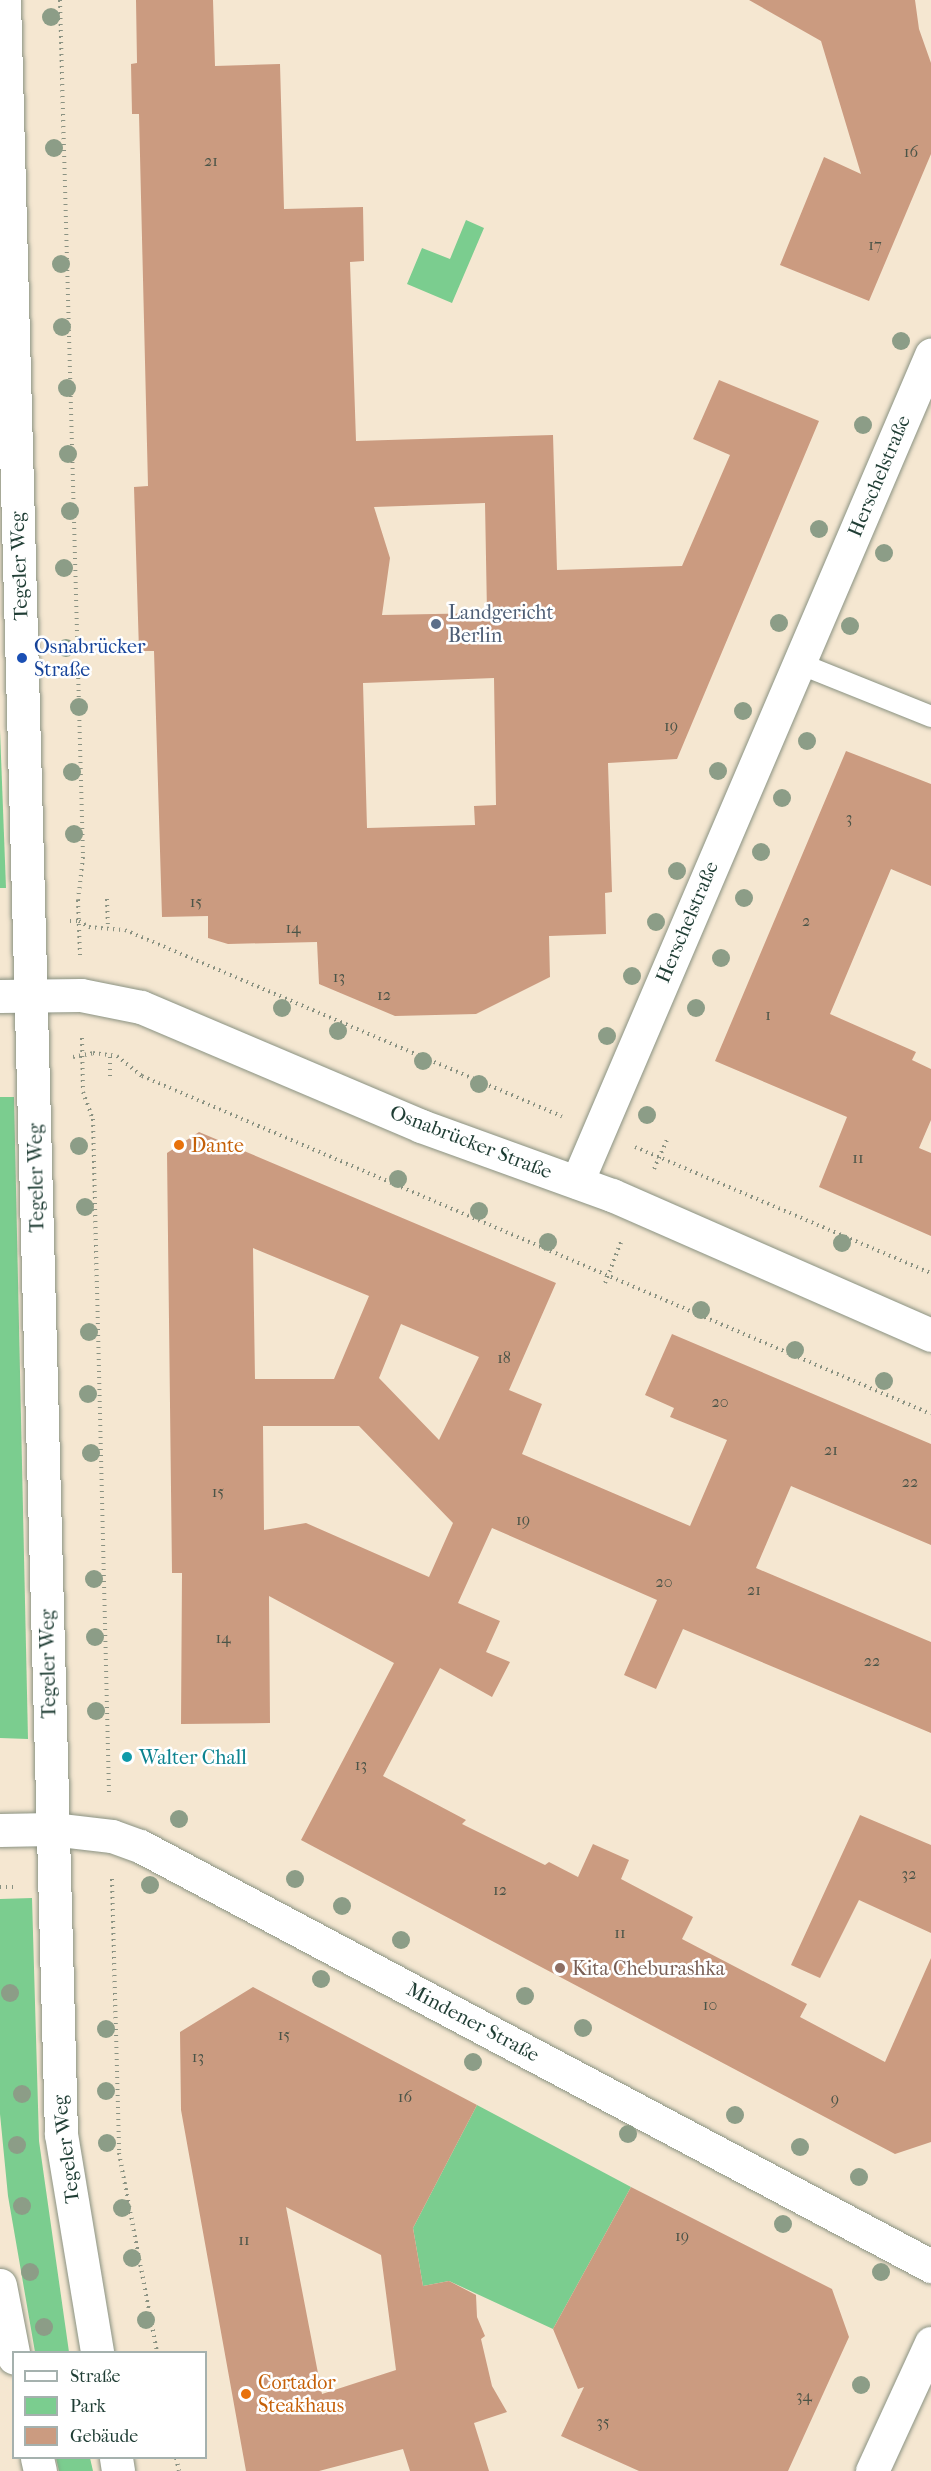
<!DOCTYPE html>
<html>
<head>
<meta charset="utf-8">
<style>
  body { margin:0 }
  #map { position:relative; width:931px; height:2471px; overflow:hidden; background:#f5e7d1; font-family:"IM FELL French Canon",serif }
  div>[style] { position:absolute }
  .green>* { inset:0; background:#7bcd8f }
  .building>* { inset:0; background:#cb9b80 }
  .path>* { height:4px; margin-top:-2px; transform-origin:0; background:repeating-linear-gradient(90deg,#8a9282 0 1.5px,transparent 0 6px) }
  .roads { filter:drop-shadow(0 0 2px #8a9282) drop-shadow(0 0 2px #8a9282) }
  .lane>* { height:21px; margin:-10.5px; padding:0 10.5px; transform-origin:10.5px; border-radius:10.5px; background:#fff }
  .street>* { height:33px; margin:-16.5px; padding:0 16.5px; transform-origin:16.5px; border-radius:16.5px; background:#fff }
  .secondary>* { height:33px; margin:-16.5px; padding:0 16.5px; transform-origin:16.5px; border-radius:16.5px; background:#fff }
  .trees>* { width:18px; height:18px; margin:-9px; border-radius:50%; background:#8c9d87 }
  .dots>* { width:16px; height:16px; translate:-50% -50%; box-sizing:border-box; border:3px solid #fff; border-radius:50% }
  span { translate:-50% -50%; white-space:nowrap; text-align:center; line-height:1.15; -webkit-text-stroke:5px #fff; paint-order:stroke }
  .number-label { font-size:16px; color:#4a5447 }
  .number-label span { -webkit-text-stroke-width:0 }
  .street-label { font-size:20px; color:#1f3d34 }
  .service-label { font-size:20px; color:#4e5e75 }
  .left { translate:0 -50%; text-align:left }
  .transit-label { font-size:20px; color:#164399 }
  .food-label { font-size:20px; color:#c56008 }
  .culture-label { font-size:20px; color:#0d838f }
  .education-label { font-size:20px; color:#785e54 }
  .legend { position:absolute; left:12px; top:2351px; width:195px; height:108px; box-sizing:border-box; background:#fff; border:2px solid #a5b1ae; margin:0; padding:8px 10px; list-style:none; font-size:18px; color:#1f3d34 }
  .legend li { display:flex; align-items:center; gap:12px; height:30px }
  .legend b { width:30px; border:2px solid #a5b1ae }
</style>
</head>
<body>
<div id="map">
  <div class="green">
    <div style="clip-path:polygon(466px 220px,484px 228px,452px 303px,407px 284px,422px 248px,450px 259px)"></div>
    <div style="clip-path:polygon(0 730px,6px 888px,0 888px)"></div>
    <div style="clip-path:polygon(0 1097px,14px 1097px,28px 1739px,0 1738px)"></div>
    <div style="clip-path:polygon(32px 1898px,39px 2141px,69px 2352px,35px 2352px,8px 2196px,0 2114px,0 1899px)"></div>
    <div style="clip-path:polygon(477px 2105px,631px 2187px,553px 2329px,449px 2281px,423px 2286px,413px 2228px)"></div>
    <div style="clip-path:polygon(56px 2458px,90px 2458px,93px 2471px,59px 2471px)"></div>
  </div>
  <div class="building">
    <div style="clip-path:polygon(evenodd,136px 0,213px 0,215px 66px,280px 64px,284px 209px,363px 207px,364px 261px,350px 262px,356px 441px,553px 435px,557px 570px,682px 566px,730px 455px,693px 439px,719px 380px,819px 421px,677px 759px,608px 763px,612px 892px,605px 893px,606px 934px,549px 936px,550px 977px,476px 1014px,395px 1016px,319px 984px,317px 942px,228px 944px,208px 938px,208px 916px,162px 917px,154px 651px,139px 651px,134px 487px,148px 486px,139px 114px,132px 114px,131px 64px,137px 63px,136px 0,485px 503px,487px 613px,382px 615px,390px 558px,374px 507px,485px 503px,136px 0,494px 678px,496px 805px,474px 806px,475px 825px,367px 828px,363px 683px,494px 678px)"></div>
    <div style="clip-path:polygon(749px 0,915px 0,919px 29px,931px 63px,931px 154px,869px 301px,780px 265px,824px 157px,861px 174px,821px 41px)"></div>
    <div style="clip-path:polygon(846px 751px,931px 784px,931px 886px,891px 869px,830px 1014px,916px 1052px,912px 1060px,931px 1069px,931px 1120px,919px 1148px,931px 1153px,931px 1236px,819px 1187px,847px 1117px,715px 1061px)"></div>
    <div style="clip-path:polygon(evenodd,199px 1132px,556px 1283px,509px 1390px,542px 1404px,522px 1454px,690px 1526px,727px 1440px,670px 1417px,674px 1408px,645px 1395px,672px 1334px,931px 1444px,931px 1545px,791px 1486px,756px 1568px,931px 1642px,931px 1733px,683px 1629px,656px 1689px,624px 1675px,657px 1600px,492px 1528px,458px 1603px,500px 1621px,486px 1652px,510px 1662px,492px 1697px,440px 1668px,383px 1776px,466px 1820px,462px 1824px,545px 1865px,549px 1862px,578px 1877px,593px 1844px,629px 1860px,621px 1879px,693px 1917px,682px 1939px,807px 2004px,800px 2017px,885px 2062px,931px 1958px,931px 2142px,895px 2154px,301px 1840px,394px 1663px,269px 1596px,270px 1723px,181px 1724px,182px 1573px,172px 1573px,167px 1153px,199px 1132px,253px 1248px,369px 1296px,334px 1379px,255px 1379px,253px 1248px,199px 1132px,401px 1324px,479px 1357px,439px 1440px,379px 1378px,401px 1324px,199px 1132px,263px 1426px,359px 1426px,453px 1523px,429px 1577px,306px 1523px,264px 1530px,263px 1426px)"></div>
    <div style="clip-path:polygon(860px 1815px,931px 1845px,931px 1933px,859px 1900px,820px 1978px,791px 1965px)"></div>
    <div style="clip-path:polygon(evenodd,253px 1987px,477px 2105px,413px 2228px,423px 2286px,449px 2281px,476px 2295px,477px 2317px,485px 2336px,481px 2339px,492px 2386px,507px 2412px,474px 2423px,489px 2471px,410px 2471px,403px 2449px,319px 2471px,246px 2471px,181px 2110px,180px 2032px,253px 1987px,286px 2207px,381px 2255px,396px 2370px,322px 2394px,286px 2207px)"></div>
    <div style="clip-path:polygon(631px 2187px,832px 2289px,849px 2337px,788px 2471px,639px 2471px,561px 2436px,584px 2387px,578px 2389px,553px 2329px)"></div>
  </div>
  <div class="path">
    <div style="left:60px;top:0;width:857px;rotate:88.46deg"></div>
    <div style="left:83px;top:857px;width:43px;rotate:96.6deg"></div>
    <div style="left:78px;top:900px;width:55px;rotate:87.9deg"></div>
    <div style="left:107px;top:899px;width:25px;rotate:88deg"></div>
    <div style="left:70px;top:921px;width:9px"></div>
    <div style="left:79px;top:921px;width:12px;rotate:31deg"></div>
    <div style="left:89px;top:927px;width:36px;rotate:5deg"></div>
    <div style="left:125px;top:930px;width:475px;rotate:23.1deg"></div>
    <div style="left:82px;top:1038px;width:54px;rotate:88.9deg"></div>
    <div style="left:83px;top:1092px;width:29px;rotate:70deg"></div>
    <div style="left:93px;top:1119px;width:674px;rotate:88.64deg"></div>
    <div style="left:73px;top:1057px;width:20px;rotate:-11deg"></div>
    <div style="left:93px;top:1053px;width:24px;rotate:7deg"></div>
    <div style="left:117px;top:1056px;width:32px;rotate:39deg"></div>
    <div style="left:142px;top:1076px;width:858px;rotate:23.19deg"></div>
    <div style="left:110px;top:1057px;width:20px;rotate:90deg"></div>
    <div style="left:635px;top:1147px;width:322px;rotate:23.1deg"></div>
    <div style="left:654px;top:1169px;width:32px;rotate:-66deg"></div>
    <div style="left:605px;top:1283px;width:44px;rotate:-68.7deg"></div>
    <div style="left:112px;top:1879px;width:274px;rotate:88.5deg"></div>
    <div style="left:119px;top:2153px;width:203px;rotate:79.2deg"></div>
    <div style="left:0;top:1887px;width:14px"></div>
    <div style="left:176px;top:2458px;width:13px;rotate:77deg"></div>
  </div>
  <div class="roads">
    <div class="lane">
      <div style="left:799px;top:663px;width:142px;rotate:21.9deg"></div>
    </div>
    <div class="street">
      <div style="left:577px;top:1182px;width:900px;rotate:-66.83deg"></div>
      <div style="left:0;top:1830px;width:52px;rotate:-1.1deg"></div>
      <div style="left:52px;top:1829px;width:60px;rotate:6.7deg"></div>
      <div style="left:112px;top:1836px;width:30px;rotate:20deg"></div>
      <div style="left:140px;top:1846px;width:896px;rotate:27.97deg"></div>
      <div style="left:872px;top:2471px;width:141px;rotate:-65.3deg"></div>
    </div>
    <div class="secondary">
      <div style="left:4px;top:0;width:2135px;rotate:88.47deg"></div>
      <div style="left:61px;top:2134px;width:221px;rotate:80.6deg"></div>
      <div style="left:0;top:996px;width:81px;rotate:-0.7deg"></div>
      <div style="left:81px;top:995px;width:61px;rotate:11.3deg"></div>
      <div style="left:141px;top:1007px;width:304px;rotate:23deg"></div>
      <div style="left:421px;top:1126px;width:203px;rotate:19.9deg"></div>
      <div style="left:612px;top:1195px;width:348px;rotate:23.7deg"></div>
      <div style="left:0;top:2285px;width:74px;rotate:79.1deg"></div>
      <div style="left:37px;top:2458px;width:13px;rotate:77deg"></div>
      <div style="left:116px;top:2458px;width:13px;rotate:81deg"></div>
    </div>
  </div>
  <div class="trees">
    <div style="left:51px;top:17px"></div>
    <div style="left:54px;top:148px"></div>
    <div style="left:61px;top:264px"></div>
    <div style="left:62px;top:327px"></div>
    <div style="left:901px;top:341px"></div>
    <div style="left:67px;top:388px"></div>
    <div style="left:863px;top:425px"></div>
    <div style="left:68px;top:454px"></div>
    <div style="left:70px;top:511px"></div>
    <div style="left:819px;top:529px"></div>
    <div style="left:884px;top:553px"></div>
    <div style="left:64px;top:568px"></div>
    <div style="left:779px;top:623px"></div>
    <div style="left:850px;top:626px"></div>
    <div style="left:66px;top:648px"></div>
    <div style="left:79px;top:707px"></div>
    <div style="left:743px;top:711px"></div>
    <div style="left:807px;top:741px"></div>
    <div style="left:718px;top:771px"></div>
    <div style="left:72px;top:772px"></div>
    <div style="left:782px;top:798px"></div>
    <div style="left:74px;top:834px"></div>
    <div style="left:761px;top:852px"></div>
    <div style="left:677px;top:871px"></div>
    <div style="left:744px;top:898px"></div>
    <div style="left:656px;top:922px"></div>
    <div style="left:721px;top:958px"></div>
    <div style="left:632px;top:976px"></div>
    <div style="left:282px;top:1008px"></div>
    <div style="left:696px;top:1008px"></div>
    <div style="left:338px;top:1031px"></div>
    <div style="left:607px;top:1036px"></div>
    <div style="left:423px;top:1061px"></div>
    <div style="left:479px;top:1084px"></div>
    <div style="left:647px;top:1115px"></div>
    <div style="left:79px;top:1146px"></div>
    <div style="left:398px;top:1179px"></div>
    <div style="left:85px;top:1207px"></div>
    <div style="left:479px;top:1211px"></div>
    <div style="left:548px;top:1242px"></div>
    <div style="left:842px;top:1243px"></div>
    <div style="left:701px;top:1310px"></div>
    <div style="left:89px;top:1332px"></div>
    <div style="left:795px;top:1350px"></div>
    <div style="left:884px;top:1381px"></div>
    <div style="left:88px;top:1394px"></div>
    <div style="left:91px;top:1453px"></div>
    <div style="left:94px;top:1579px"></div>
    <div style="left:95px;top:1637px"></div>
    <div style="left:96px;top:1711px"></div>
    <div style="left:179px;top:1819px"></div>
    <div style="left:295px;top:1879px"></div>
    <div style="left:150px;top:1885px"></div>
    <div style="left:342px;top:1906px"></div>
    <div style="left:401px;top:1940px"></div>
    <div style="left:321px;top:1979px"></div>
    <div style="left:10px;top:1993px"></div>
    <div style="left:525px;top:1996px"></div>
    <div style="left:583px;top:2028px"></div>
    <div style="left:106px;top:2029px"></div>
    <div style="left:473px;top:2062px"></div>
    <div style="left:106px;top:2091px"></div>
    <div style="left:22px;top:2094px"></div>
    <div style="left:735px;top:2115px"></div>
    <div style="left:628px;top:2134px"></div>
    <div style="left:107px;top:2143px"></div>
    <div style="left:17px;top:2145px"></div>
    <div style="left:800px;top:2147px"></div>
    <div style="left:859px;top:2177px"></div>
    <div style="left:22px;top:2206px"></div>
    <div style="left:122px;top:2208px"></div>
    <div style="left:783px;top:2224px"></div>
    <div style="left:132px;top:2258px"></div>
    <div style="left:30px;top:2272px"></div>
    <div style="left:881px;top:2272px"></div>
    <div style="left:146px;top:2320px"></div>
    <div style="left:44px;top:2327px"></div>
    <div style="left:861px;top:2385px"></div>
  </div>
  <div class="dots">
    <div style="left:436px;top:624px;background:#5c6f8a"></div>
    <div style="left:22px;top:658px;background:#1a4fb4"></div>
    <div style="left:179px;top:1145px;background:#e8710a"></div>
    <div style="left:127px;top:1757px;background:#0f9aa8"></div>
    <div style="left:560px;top:1968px;background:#8d6e63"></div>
    <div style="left:246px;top:2394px;background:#e8710a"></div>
  </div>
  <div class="number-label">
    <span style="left:911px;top:152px">16</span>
    <span style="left:211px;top:161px">21</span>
    <span style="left:875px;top:245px">17</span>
    <span style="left:671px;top:726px">19</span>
    <span style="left:849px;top:818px">3</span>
    <span style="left:196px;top:902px">15</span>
    <span style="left:806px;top:921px">2</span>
    <span style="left:293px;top:928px">14</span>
    <span style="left:339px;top:977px">13</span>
    <span style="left:384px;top:995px">12</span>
    <span style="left:768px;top:1015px">1</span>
    <span style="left:858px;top:1158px">11</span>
    <span style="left:504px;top:1358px">18</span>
    <span style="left:720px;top:1402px">20</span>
    <span style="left:831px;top:1450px">21</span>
    <span style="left:910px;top:1482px">22</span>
    <span style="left:218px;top:1492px">15</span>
    <span style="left:523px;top:1520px">19</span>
    <span style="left:664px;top:1582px">20</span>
    <span style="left:754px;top:1590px">21</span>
    <span style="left:223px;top:1638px">14</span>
    <span style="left:872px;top:1661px">22</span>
    <span style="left:361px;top:1765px">13</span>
    <span style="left:909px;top:1874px">32</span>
    <span style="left:500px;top:1890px">12</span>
    <span style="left:620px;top:1933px">11</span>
    <span style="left:710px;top:2005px">10</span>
    <span style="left:284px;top:2035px">15</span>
    <span style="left:198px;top:2057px">13</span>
    <span style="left:405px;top:2097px">16</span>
    <span style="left:835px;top:2099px">9</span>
    <span style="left:682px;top:2236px">19</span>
    <span style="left:244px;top:2240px">11</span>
    <span style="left:804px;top:2396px">34</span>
    <span style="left:603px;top:2422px">35</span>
  </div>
  <div class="street-label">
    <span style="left:879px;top:476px;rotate:-67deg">Herschelstraße</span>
    <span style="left:19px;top:566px;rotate:-92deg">Tegeler Weg</span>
    <span style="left:687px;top:922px;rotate:-67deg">Herschelstraße</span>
    <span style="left:471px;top:1142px;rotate:21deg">Osnabrücker Straße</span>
    <span style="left:36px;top:1178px;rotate:-91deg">Tegeler Weg</span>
    <span style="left:48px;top:1664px;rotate:-91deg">Tegeler Weg</span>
    <span style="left:473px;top:2022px;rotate:28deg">Mindener Straße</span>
    <span style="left:66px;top:2149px;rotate:-97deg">Tegeler Weg</span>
  </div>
  <div class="service-label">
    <span class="left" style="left:448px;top:624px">Landgericht<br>Berlin</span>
  </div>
  <div class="transit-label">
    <span class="left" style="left:34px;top:658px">Osnabrücker<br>Straße</span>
  </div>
  <div class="food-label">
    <span class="left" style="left:191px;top:1145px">Dante</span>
    <span class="left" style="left:258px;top:2394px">Cortador<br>Steakhaus</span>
  </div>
  <div class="culture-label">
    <span class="left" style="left:139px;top:1757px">Walter Chall</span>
  </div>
  <div class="education-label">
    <span class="left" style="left:572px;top:1968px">Kita Cheburashka</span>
  </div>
  <ul class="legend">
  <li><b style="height:8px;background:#fff"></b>Straße</li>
  <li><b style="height:16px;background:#7bcd8f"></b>Park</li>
  <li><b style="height:16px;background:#cb9b80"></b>Gebäude</li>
  </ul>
</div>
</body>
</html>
